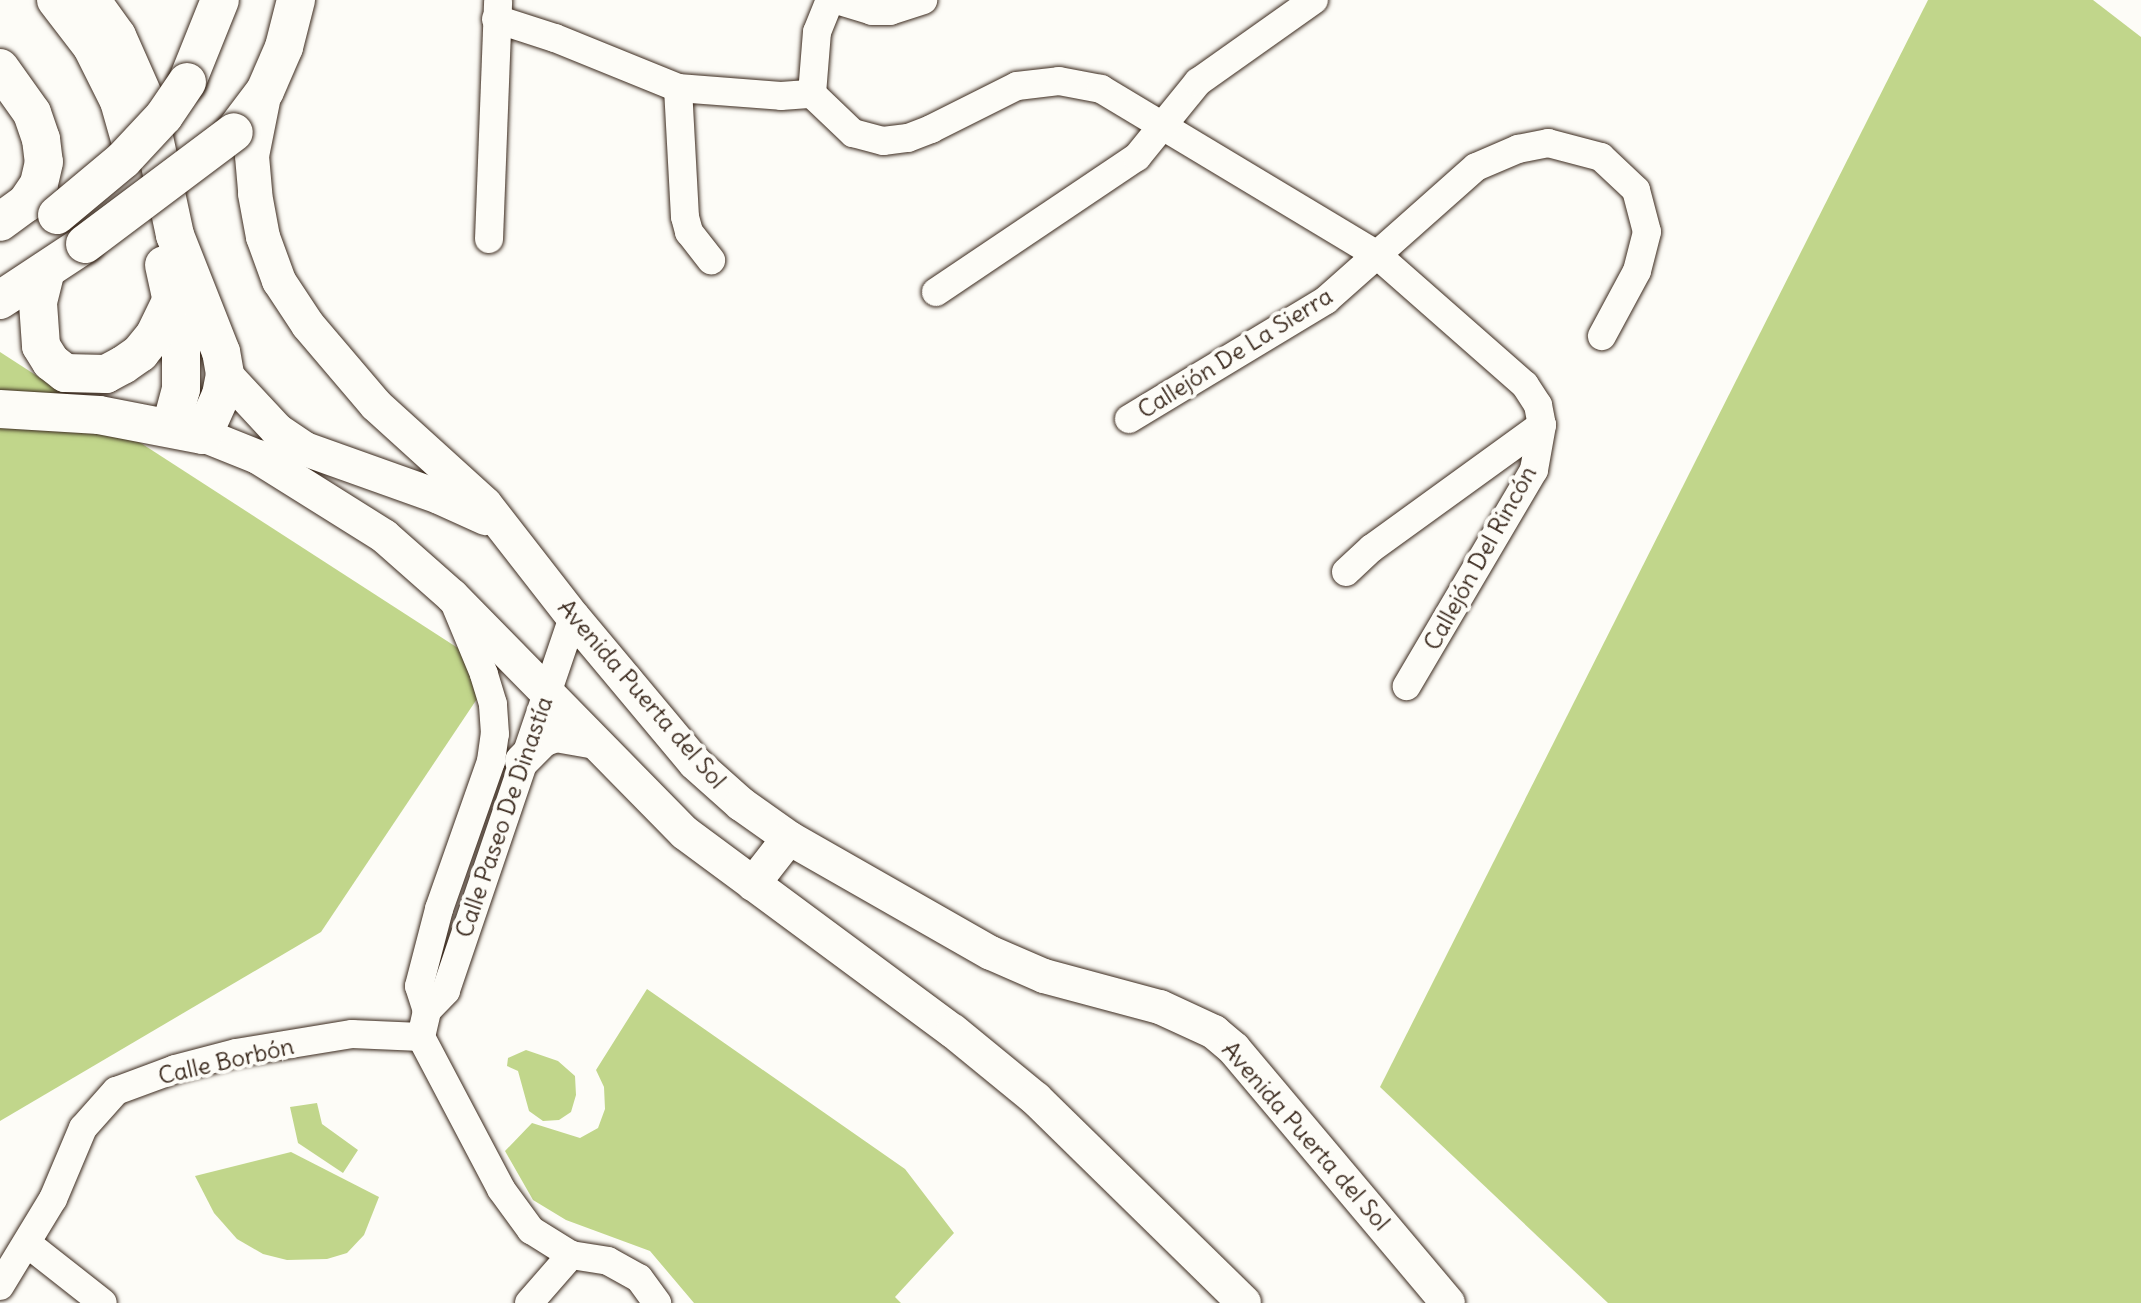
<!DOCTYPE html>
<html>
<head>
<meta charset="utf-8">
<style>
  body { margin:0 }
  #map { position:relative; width:2141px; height:1303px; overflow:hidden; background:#fdfcf7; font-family:Delius,sans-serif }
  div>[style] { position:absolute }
  .green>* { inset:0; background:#c1d68b }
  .roads { filter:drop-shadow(0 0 2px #3b2a1e) drop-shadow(0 0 2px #3b2a1e) }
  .minor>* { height:28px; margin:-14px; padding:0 14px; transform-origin:14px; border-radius:14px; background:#fdfcf7 }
  .tertiary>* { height:34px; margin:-17px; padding:0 17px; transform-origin:17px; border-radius:17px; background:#fdfcf7 }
  .secondary>* { height:38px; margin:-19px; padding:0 19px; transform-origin:19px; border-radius:19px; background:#fdfcf7 }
  .bridges { filter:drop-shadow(0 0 2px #3b2a1e) drop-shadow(0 0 2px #3b2a1e) }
  .secondary-bridge>* { height:38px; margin:-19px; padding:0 19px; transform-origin:19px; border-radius:19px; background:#fdfcf7 }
  span { translate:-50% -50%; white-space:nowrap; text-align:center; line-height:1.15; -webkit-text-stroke:8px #fdfcf7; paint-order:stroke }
  .street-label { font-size:24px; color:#3b2a1e }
</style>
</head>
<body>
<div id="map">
  <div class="green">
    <div style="clip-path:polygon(1928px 0,2093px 0,2141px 37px,2141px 1303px,1608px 1303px,1380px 1087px)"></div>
    <div style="clip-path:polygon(0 352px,495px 672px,321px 932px,0 1121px)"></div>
    <div style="clip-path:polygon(647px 989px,905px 1169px,954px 1233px,895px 1297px,901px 1303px,694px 1303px,650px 1251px,566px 1220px,533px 1200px,505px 1151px,532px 1123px,580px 1138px,598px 1128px,605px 1109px,604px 1087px,596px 1070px)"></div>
    <div style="clip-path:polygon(526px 1050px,558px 1061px,575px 1076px,576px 1095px,571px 1112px,559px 1120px,543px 1121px,529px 1111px,518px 1071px,507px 1066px,508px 1058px)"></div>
    <div style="clip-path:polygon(317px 1103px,322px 1124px,358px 1150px,343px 1173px,298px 1143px,290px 1107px)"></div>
    <div style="clip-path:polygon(291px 1152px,379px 1197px,364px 1235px,347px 1253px,327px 1259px,287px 1260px,263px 1254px,237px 1239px,214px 1213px,195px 1176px)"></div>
  </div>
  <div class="roads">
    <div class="minor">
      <div style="left:837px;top:0;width:37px;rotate:17deg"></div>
      <div style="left:872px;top:11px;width:18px"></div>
      <div style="left:890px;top:11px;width:35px;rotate:-18deg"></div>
      <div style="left:496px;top:19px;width:62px;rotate:17.9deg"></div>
      <div style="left:555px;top:38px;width:133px;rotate:22.1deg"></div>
      <div style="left:678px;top:88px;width:103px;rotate:4.4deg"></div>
      <div style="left:781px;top:96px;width:31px;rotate:-4deg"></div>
      <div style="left:678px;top:88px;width:129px;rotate:86.9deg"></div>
      <div style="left:685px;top:217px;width:16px;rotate:75deg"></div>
      <div style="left:689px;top:232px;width:36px;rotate:52deg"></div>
      <div style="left:812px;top:94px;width:57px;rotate:43.6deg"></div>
      <div style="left:853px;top:133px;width:31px;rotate:15deg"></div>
      <div style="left:883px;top:141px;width:25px;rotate:-7deg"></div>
      <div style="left:908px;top:138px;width:25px;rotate:-21deg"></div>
      <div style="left:931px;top:129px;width:96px;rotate:-26.6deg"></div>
      <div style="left:1017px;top:86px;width:42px;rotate:-6.8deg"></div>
      <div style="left:1059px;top:81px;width:43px;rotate:10.8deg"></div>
      <div style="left:1101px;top:89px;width:321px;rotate:31deg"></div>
      <div style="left:1376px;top:254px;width:198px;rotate:41.3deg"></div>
      <div style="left:1525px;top:385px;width:24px;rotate:57deg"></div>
      <div style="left:1538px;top:405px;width:20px;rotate:79deg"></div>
      <div style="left:1542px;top:425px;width:46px;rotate:100.1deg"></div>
      <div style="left:1534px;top:470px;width:251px;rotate:120.5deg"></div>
      <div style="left:812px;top:94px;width:62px;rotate:-85.4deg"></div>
      <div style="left:817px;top:32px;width:35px;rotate:-68deg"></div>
      <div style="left:489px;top:239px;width:238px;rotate:-87.8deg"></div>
      <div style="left:936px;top:292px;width:242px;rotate:-33.9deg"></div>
      <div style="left:1137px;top:157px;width:97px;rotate:-50.9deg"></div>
      <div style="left:1198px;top:82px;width:142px;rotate:-35.3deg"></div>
      <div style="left:1129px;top:419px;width:230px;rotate:-31.1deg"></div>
      <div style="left:1326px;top:300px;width:200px;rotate:-41.6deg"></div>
      <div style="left:1476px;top:167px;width:46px;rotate:-23.2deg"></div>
      <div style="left:1518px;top:149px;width:31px;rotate:-11deg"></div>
      <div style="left:1548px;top:143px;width:55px;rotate:14.8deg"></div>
      <div style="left:1601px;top:157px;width:48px;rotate:43.3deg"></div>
      <div style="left:1636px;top:190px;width:43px;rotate:75.3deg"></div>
      <div style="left:1647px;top:232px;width:40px;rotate:104.4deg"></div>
      <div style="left:1637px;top:271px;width:74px;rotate:118.3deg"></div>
      <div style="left:1346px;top:572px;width:35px;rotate:-43deg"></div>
      <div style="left:1372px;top:548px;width:210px;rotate:-35.9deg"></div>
      <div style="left:573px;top:617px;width:395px;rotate:108.8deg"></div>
      <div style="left:446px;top:991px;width:28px;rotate:134deg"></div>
      <div style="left:427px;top:1011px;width:27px;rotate:103deg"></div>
      <div style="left:421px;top:1037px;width:172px;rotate:62.2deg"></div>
      <div style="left:501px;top:1189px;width:51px;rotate:53.8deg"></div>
      <div style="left:531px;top:1230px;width:47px;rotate:32deg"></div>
      <div style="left:571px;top:1255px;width:37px;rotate:9deg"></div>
      <div style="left:608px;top:1261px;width:35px;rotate:29deg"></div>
      <div style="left:639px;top:1278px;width:31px;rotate:54deg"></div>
      <div style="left:427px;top:1011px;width:26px;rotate:-108deg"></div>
      <div style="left:419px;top:986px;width:80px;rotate:-75.4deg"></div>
      <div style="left:439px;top:909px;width:157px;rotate:-70.6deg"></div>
      <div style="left:491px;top:761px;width:27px;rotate:-82deg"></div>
      <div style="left:495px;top:734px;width:30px;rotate:-94deg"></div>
      <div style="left:493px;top:704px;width:31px;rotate:-107deg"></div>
      <div style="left:484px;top:674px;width:76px;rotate:-112.5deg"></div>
      <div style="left:28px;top:1244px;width:95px;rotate:38.2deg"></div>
      <div style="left:0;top:1286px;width:102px;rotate:-58.7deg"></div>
      <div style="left:53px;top:1199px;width:77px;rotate:-67.1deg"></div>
      <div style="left:83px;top:1128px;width:50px;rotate:-48.3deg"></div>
      <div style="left:116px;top:1091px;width:63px;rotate:-20.4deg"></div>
      <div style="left:175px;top:1069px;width:63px;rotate:-14.7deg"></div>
      <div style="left:236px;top:1053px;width:118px;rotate:-9.3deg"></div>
      <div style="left:352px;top:1034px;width:69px;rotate:2.5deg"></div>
      <div style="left:529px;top:1303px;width:64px;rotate:-48.8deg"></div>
    </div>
    <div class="tertiary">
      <div style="left:265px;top:91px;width:66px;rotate:101.3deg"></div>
      <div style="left:252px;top:156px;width:38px;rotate:85deg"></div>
      <div style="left:255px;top:194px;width:44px;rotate:79.5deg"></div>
      <div style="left:263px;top:237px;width:47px;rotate:70deg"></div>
      <div style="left:279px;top:281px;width:53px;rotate:56.6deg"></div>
      <div style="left:308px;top:325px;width:105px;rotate:49.6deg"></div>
      <div style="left:376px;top:405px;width:147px;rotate:42.2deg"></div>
      <div style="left:485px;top:504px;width:143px;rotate:52.1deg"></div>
      <div style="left:573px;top:617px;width:190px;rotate:50.1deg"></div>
      <div style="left:695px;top:763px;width:62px;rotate:41.7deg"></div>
      <div style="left:741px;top:804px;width:59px;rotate:35.3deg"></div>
      <div style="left:789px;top:838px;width:232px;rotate:29.7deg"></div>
      <div style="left:991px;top:953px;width:58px;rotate:23.5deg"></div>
      <div style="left:1044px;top:976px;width:120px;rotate:15deg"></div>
      <div style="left:1160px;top:1007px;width:60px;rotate:24.8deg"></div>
      <div style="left:1214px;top:1032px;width:26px;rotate:40deg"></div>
      <div style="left:1234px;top:1049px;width:332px;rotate:49.9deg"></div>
      <div style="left:225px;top:374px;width:76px;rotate:47.1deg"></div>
      <div style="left:277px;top:430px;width:34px;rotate:34deg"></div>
      <div style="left:305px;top:449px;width:142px;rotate:19.7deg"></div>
      <div style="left:439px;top:497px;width:51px;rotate:24.5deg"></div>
      <div style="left:203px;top:435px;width:59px;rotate:21.8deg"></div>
      <div style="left:258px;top:457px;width:149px;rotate:32.1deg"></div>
      <div style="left:384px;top:536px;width:91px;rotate:41.4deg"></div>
      <div style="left:452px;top:596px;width:332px;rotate:45.5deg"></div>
      <div style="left:685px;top:833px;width:333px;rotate:36.5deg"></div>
      <div style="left:953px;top:1031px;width:107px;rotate:39.3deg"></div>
      <div style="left:1036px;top:1099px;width:291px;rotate:44.4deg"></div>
      <div style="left:522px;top:761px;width:30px;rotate:-45deg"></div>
      <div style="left:543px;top:740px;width:14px;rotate:-21deg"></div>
      <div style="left:556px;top:735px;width:36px;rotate:10deg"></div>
      <div style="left:753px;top:884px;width:58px;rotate:-52deg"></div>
    </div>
    <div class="secondary">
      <div style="left:56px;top:0;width:59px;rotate:52.5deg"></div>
      <div style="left:92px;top:47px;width:60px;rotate:63.4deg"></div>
      <div style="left:119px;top:101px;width:41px;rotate:74.2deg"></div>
      <div style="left:0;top:68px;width:55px;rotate:54.6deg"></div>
      <div style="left:32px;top:113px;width:28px;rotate:71deg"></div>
      <div style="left:41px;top:139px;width:23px;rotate:83deg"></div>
      <div style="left:44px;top:162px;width:23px;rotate:103deg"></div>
      <div style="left:39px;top:184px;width:23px;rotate:124deg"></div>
      <div style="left:26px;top:203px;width:32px;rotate:144deg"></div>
      <div style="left:187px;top:82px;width:88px;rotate:-68.1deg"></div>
      <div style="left:234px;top:132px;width:51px;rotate:-52.9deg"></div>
      <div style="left:265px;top:91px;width:48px;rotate:-66.6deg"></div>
      <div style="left:284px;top:47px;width:49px;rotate:-75.7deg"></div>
      <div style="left:164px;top:265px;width:80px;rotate:77.7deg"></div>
      <div style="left:181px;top:343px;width:46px;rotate:90deg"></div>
      <div style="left:181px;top:389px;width:39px;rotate:105deg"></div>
      <div style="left:45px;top:274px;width:30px;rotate:104deg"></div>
      <div style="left:38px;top:303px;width:43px;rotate:86deg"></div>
      <div style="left:41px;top:346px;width:19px;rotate:58deg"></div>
      <div style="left:51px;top:362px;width:18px;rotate:38deg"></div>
      <div style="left:65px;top:373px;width:41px;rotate:1.4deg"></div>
      <div style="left:106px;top:374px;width:19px;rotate:-28deg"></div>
      <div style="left:123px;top:365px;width:21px;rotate:-35deg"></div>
      <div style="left:140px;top:353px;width:22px;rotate:-51deg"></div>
      <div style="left:154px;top:336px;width:43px;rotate:-64deg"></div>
      <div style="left:0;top:300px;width:102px;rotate:-33.4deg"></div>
      <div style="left:0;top:409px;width:99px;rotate:3.5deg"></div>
      <div style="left:99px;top:415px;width:106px;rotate:10.9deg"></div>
      <div style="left:203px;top:435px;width:44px;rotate:-65.8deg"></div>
      <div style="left:221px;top:395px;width:21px;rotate:-79deg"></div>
      <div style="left:225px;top:374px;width:22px;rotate:-100deg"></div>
      <div style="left:221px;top:352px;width:126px;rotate:-111.5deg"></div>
      <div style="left:175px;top:235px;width:134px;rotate:-102.1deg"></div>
      <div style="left:147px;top:104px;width:74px;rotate:-113.8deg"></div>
      <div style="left:117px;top:36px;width:44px;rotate:-125.8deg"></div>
    </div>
  </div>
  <div class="bridges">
    <div class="secondary-bridge">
      <div style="left:57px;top:215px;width:86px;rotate:-39.8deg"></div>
      <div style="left:123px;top:160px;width:60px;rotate:-47deg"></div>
      <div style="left:164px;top:116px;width:41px;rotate:-55.9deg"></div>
      <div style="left:85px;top:244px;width:186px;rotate:-36.9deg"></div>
    </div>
  </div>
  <div class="street-label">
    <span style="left:1235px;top:353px;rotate:-32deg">Callejón De La Sierra</span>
    <span style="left:1480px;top:558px;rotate:-61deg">Callejón Del Rincón</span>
    <span style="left:642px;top:694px;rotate:49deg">Avenida Puerta del Sol</span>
    <span style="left:504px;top:817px;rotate:-71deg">Calle Paseo De Dinastía</span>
    <span style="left:226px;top:1061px;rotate:-13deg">Calle Borbón</span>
    <span style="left:1306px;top:1136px;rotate:49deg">Avenida Puerta del Sol</span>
  </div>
</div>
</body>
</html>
